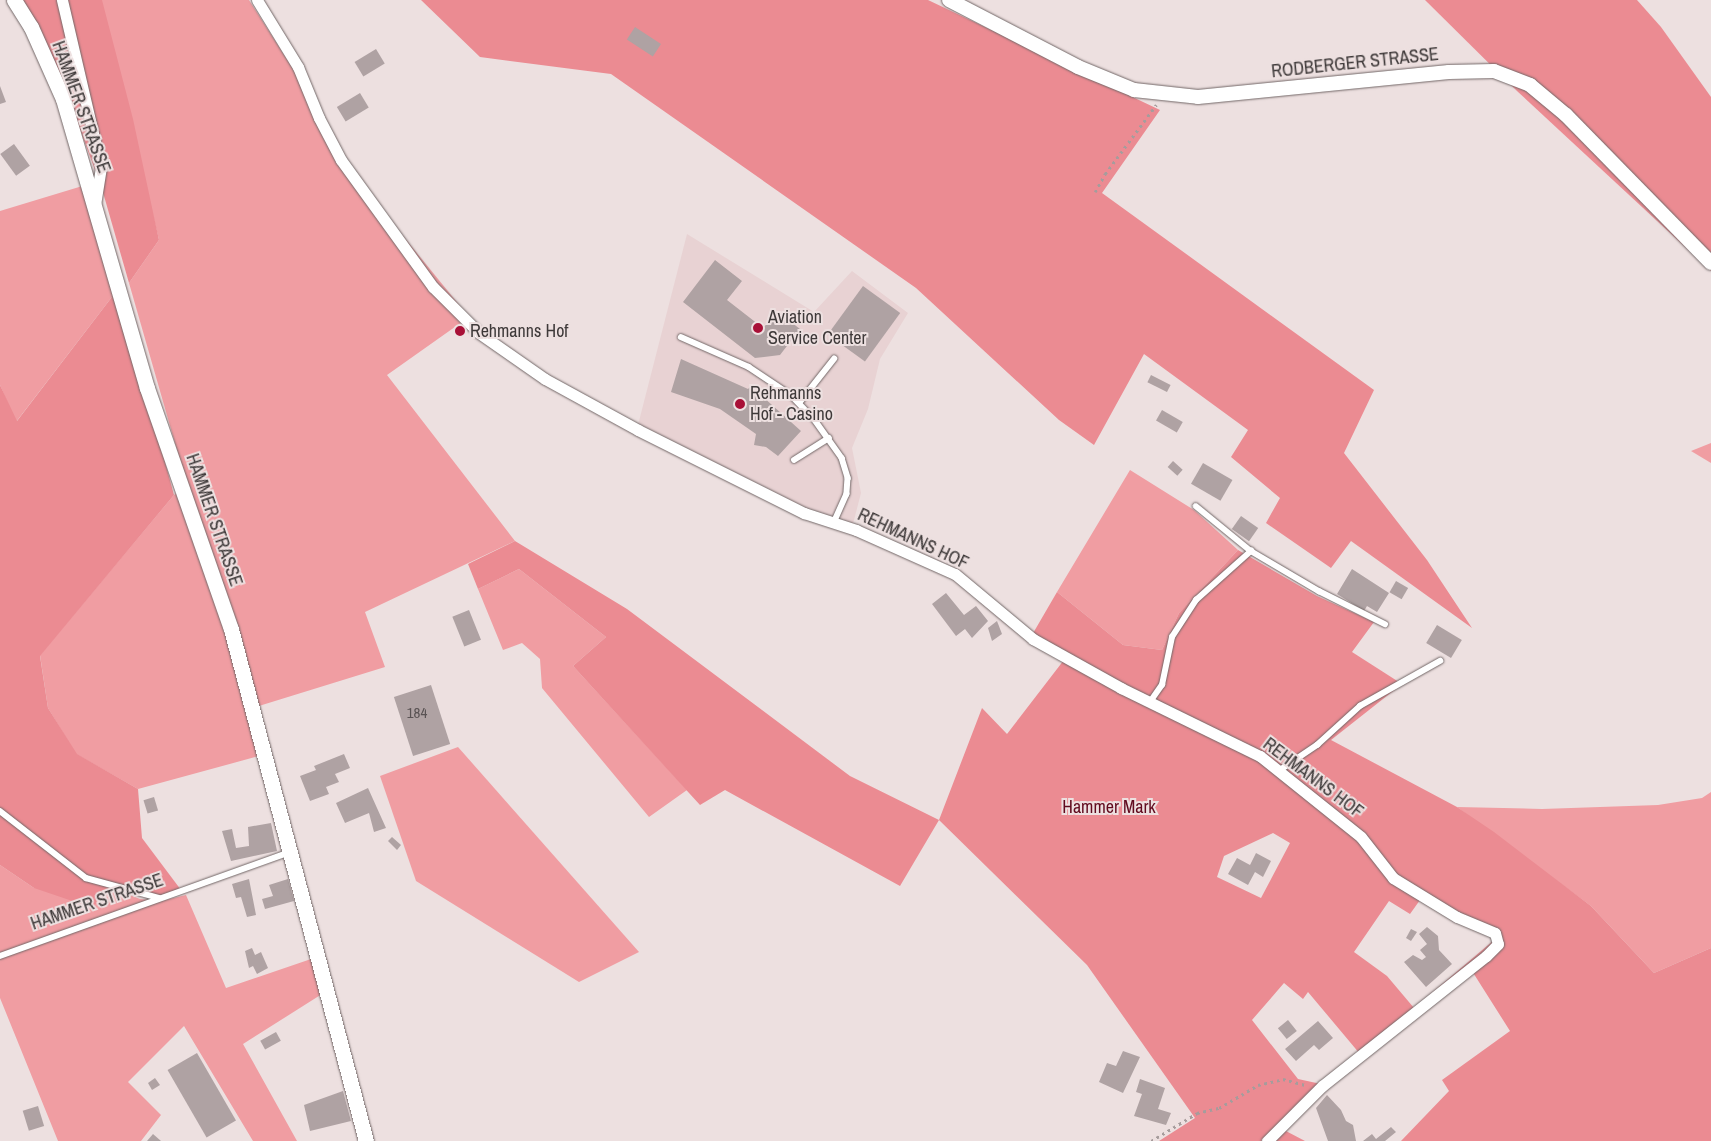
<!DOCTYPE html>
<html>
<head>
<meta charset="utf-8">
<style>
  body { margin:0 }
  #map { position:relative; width:1711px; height:1141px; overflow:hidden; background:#ede0e0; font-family:"Archivo Narrow",sans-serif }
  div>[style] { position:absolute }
  .built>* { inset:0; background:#e8d2d3 }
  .green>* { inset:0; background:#f09da2 }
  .forest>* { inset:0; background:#eb8b92 }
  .building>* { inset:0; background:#afa2a3; transform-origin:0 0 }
  .path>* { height:2.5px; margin-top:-1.25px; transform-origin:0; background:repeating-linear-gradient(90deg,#a69c9c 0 2.5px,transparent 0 6.5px) }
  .roads { filter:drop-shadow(0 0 1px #726767) drop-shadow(0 0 1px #726767) }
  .service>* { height:5.5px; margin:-2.75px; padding:0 2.75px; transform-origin:2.75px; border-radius:2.75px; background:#fff }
  .minor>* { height:11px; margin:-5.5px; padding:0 5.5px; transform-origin:5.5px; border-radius:5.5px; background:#fff }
  .tertiary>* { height:14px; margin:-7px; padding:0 7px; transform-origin:7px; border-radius:7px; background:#fff }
  .secondary>* { height:15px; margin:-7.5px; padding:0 7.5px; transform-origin:7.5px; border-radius:7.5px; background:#fff }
  .dots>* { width:14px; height:14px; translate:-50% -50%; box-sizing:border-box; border:2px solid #ede0e0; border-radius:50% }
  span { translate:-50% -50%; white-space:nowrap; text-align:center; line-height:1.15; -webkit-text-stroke:4px #ede0e0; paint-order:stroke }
  .number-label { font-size:15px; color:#5a5354 }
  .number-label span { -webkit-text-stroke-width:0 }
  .street-label { font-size:18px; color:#3e3939 }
  .poi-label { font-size:18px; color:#3e3939 }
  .left { translate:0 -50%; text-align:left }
  .park-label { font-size:18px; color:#610a1e }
</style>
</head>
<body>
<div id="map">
  <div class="built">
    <div style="clip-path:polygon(687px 234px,814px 312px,852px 271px,908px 313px,880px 359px,868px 409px,852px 448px,861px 493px,853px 524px,802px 508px,638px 425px)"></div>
  </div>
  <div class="green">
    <div style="clip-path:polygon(101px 0,249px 0,295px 72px,346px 166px,469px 317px,387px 375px,515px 541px,365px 612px,385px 667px,246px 710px,259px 756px,138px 789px,76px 754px,48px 708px,40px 655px,174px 495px,187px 485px,129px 283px,159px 240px)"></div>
    <div style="clip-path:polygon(89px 184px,118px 289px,16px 422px,0 385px,0 211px)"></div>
    <div style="clip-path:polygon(1711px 443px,1711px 463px,1691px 451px)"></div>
    <div style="clip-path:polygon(1130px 470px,1194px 510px,1238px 550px,1179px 613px,1162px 650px,1123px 645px,1057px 592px)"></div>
    <div style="clip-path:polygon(519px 569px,606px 637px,573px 666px,687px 790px,649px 817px,542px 688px,540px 659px,522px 643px,503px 650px,478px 589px)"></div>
    <div style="clip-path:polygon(458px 747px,639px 952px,579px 982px,416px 881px,380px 776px)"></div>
    <div style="clip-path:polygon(1711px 792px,1711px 948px,1654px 973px,1591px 906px,1457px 807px,1542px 809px,1658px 805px,1702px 798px)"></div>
    <div style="clip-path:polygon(0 865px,34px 888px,107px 886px,140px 899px,161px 901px,186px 895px,226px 988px,314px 958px,322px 994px,243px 1044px,297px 1141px,253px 1141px,184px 1026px,128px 1082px,161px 1115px,141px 1141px,58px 1141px,0 998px)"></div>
  </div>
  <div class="forest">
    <div style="clip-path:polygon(21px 0,102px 0,133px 119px,159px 240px,129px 283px,102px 189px,57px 67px)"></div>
    <div style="clip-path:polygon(421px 0,928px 0,1160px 110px,1102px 193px,1374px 390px,1344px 453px,1427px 560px,1472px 628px,1351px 541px,1331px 568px,1266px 523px,1280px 498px,1231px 457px,1248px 430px,1144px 354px,1094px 445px,1059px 420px,916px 288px,611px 74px,480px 57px)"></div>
    <div style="clip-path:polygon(1425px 0,1637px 0,1661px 27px,1711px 97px,1711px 271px,1517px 91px)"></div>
    <div style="clip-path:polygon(118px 289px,174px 495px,40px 656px,48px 708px,77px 754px,138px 789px,142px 838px,181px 890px,157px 896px,107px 886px,93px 908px,34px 888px,0 865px,0 385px,17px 421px)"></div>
    <div style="clip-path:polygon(evenodd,515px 541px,627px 609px,850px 776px,939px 820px,982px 708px,1007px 734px,1067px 656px,1032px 635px,1057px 592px,1123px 645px,1162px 650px,1179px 613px,1238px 550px,1317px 596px,1374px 622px,1352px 652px,1402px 684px,1331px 740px,1457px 807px,1494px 832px,1591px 906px,1654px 973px,1711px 948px,1711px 1141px,1401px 1141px,1449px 1091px,1442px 1080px,1510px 1031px,1472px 971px,1327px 1087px,1284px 1130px,1305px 1141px,1159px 1141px,1195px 1118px,1087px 965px,939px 820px,900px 886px,725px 790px,700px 805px,573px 666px,606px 637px,519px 569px,478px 589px,468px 564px,515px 541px,1273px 833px,1290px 843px,1261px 898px,1217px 877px,1224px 856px,1273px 833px,515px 541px,1420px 900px,1489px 932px,1494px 940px,1414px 1008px,1387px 976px,1354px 952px,1389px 901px,1410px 914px,1420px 900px,515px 541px,1284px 983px,1303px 999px,1308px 992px,1360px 1054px,1321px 1084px,1298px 1079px,1252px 1020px,1284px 983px)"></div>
  </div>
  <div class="building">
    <div style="left:635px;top:27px;width:31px;height:15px;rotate:33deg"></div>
    <div style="left:376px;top:49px;width:17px;height:25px;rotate:59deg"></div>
    <div style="clip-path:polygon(0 86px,6px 102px,0 104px)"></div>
    <div style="left:360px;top:93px;width:17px;height:27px;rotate:59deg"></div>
    <div style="left:14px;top:144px;width:27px;height:17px;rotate:54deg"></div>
    <div style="clip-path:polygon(715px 260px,742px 281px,727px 300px,763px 328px,778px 312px,800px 329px,780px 355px,755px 358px,683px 302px)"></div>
    <div style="left:863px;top:286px;width:46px;height:60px;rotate:36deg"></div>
    <div style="clip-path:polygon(681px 359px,748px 389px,751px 386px,801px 431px,778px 456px,766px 447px,754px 445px,756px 434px,720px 409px,671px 392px)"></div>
    <div style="left:1151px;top:375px;width:22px;height:8px;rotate:27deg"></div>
    <div style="left:1162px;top:410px;width:24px;height:12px;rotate:30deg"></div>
    <div style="left:1173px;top:461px;width:13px;height:8px;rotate:42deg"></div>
    <div style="left:1203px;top:463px;width:34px;height:24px;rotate:30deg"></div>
    <div style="left:1241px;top:516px;width:21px;height:16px;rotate:35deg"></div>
    <div style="clip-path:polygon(1352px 569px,1389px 593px,1377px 612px,1367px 606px,1364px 611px,1337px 594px)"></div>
    <div style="left:1396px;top:581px;width:14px;height:13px;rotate:30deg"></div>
    <div style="clip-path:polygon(946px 593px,964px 615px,976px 606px,988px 621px,972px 638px,965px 629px,956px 636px,932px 604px)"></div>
    <div style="left:469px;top:610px;width:32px;height:18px;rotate:68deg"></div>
    <div style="clip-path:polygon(997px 621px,1002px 634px,992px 641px,988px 628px)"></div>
    <div style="left:1437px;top:625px;width:29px;height:21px;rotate:31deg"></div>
    <div style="left:431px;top:685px;width:62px;height:39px;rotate:72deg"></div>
    <div style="clip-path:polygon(344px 754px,350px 768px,335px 774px,339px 782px,326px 787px,329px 794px,310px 801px,300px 776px,316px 770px,314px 766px)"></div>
    <div style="clip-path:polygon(368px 788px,386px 828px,374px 832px,369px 813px,345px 823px,336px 803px)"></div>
    <div style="left:154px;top:797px;width:14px;height:11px;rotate:73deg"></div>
    <div style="clip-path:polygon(271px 823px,277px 851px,231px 861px,222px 831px,232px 829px,236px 848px,249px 846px,248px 827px)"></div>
    <div style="clip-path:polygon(392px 837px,401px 845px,397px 850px,388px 841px)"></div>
    <div style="clip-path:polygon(1256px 853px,1271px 861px,1263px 877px,1255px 872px,1248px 885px,1228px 874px,1237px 858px,1250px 865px)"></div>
    <div style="clip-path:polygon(249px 879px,256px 915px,247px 917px,241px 897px,236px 898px,232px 884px)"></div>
    <div style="clip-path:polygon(288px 879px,294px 901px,265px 909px,262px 899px,273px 896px,269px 885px)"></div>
    <div style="clip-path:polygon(1427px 927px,1438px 936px,1439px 950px,1452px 964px,1426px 987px,1404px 962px,1413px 955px,1422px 960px,1426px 957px,1420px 950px,1427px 944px,1419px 934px)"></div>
    <div style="clip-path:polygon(1411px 929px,1417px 932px,1411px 941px,1406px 938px)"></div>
    <div style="clip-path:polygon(252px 948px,255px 955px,261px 952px,268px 968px,257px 974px,253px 966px,249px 968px,245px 951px)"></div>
    <div style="left:1288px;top:1020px;width:14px;height:13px;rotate:51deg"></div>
    <div style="clip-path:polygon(1318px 1021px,1333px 1038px,1319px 1050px,1314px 1045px,1296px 1061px,1285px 1049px)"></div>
    <div style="left:276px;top:1032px;width:10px;height:18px;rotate:61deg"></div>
    <div style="clip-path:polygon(1123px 1051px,1140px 1057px,1123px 1093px,1099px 1082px,1107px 1063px,1116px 1066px)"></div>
    <div style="left:197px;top:1053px;width:78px;height:34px;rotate:60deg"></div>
    <div style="clip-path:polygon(155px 1078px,160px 1085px,152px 1090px,148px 1083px)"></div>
    <div style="clip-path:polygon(1140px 1079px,1165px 1088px,1158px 1109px,1171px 1113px,1166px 1125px,1134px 1116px,1142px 1094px,1136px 1092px)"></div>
    <div style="clip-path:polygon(343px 1091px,351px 1121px,310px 1131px,304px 1105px)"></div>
    <div style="clip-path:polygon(1327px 1095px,1341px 1110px,1346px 1121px,1353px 1125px,1356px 1141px,1328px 1141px,1316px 1108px)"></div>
    <div style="left:38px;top:1106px;width:21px;height:16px;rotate:73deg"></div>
    <div style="clip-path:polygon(1391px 1127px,1396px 1132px,1385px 1141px,1363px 1141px,1372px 1134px,1376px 1139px)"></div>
    <div style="clip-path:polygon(153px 1134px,161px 1141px,147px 1141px)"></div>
  </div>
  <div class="path">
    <div style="left:1095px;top:192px;width:21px;rotate:-61deg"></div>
    <div style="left:1105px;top:174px;width:86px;rotate:-53.5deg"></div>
    <div style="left:1151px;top:1141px;width:54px;rotate:-31.3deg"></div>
    <div style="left:1197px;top:1113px;width:23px;rotate:-13deg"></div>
    <div style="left:1219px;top:1108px;width:45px;rotate:-30.5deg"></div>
    <div style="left:1258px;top:1085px;width:26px;rotate:-13deg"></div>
    <div style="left:1283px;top:1079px;width:24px;rotate:15deg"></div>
  </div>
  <div class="roads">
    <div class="service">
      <div style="left:681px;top:337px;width:74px;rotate:23.8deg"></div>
      <div style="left:749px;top:367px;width:50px;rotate:33.7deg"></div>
      <div style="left:791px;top:395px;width:35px;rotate:46deg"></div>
      <div style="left:815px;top:420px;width:47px;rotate:54.6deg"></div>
      <div style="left:842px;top:458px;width:21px;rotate:73deg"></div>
      <div style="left:848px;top:478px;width:16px;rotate:94deg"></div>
      <div style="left:847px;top:494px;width:32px;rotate:114deg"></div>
      <div style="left:800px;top:402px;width:55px;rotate:-51.7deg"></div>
      <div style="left:794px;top:460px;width:41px;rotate:-32.2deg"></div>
      <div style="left:1196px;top:506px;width:71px;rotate:39.3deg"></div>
      <div style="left:1150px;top:702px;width:21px;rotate:-55deg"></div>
      <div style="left:1162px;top:685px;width:49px;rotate:-78.2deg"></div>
      <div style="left:1172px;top:637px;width:44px;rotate:-57deg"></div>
      <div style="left:1196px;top:600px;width:74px;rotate:-41.7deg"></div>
      <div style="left:1251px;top:551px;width:79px;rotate:30.5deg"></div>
      <div style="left:1319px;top:591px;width:74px;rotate:26.6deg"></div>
      <div style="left:1280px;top:770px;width:45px;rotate:-34deg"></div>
      <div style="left:1317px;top:745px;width:58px;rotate:-42.2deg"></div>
      <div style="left:1360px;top:706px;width:92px;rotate:-29.4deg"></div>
      <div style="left:0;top:811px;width:109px;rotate:37.9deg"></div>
      <div style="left:86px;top:878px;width:76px;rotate:15.3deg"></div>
      <div style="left:0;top:956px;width:306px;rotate:-19.7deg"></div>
    </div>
    <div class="minor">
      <div style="left:62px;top:0;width:171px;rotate:76.9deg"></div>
      <div style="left:101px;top:167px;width:36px;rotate:99deg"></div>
      <div style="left:257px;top:0;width:79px;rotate:58.5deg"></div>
      <div style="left:298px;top:67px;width:55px;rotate:67.6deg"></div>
      <div style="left:319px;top:118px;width:47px;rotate:62.4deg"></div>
      <div style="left:341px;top:160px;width:157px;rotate:54.1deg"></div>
      <div style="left:433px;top:287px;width:65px;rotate:45deg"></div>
      <div style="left:479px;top:333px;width:80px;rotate:34.9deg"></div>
      <div style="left:545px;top:379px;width:106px;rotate:28.7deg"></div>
      <div style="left:638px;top:430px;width:186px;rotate:26.6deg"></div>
      <div style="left:804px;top:513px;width:55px;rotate:18.1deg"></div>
      <div style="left:856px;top:530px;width:108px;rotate:24deg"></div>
      <div style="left:955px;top:574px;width:102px;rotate:39.8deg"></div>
      <div style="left:1033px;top:639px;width:101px;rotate:29.1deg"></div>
      <div style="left:1121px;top:688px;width:155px;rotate:26.1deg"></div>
      <div style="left:1260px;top:756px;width:129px;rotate:38.7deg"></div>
      <div style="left:1361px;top:837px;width:52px;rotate:52deg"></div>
      <div style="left:1393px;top:878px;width:75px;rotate:31.4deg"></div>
      <div style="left:1457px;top:917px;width:41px;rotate:22.8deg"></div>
      <div style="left:1495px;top:933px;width:11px;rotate:75deg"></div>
      <div style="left:1498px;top:944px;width:17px;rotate:135deg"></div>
      <div style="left:1486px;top:956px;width:209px;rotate:141.6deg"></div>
      <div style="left:1322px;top:1086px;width:78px;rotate:135deg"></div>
    </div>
    <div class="tertiary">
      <div style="left:949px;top:0;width:145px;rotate:27.4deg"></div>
      <div style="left:1078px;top:67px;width:61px;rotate:22.3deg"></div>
      <div style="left:1134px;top:90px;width:64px;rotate:6.2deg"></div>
      <div style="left:1198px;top:97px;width:252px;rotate:-5.7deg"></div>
      <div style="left:1449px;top:72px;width:45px;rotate:-1.3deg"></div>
      <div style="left:1494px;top:71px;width:39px;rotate:21deg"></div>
      <div style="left:1530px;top:85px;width:47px;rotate:39.8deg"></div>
      <div style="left:1566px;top:115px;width:207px;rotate:45.6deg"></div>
    </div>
    <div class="secondary">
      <div style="left:14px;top:0;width:32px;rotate:58deg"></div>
      <div style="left:31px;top:27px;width:79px;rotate:66deg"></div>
      <div style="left:63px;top:99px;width:301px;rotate:73.8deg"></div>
      <div style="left:147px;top:388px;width:255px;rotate:70.8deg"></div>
      <div style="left:231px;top:629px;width:529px;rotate:75.23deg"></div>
    </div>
  </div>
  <div class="dots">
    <div style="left:758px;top:328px;background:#a81037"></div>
    <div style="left:460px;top:331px;background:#a81037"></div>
    <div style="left:740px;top:404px;background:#a81037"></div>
  </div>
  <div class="number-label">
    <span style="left:417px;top:713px">184</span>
  </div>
  <div class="street-label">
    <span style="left:1355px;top:63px;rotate:-6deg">RODBERGER STRASSE</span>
    <span style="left:81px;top:107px;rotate:70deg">HAMMER STRASSE</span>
    <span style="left:214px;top:520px;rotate:71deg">HAMMER STRASSE</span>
    <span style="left:913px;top:539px;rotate:25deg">REHMANNS HOF</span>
    <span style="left:1313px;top:778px;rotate:37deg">REHMANNS HOF</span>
    <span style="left:97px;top:902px;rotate:-19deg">HAMMER STRASSE</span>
  </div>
  <div class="poi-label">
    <span class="left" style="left:768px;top:328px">Aviation<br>Service Center</span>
    <span class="left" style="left:470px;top:331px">Rehmanns Hof</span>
    <span class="left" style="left:750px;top:404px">Rehmanns<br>Hof - Casino</span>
  </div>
  <div class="park-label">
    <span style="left:1109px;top:807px">Hammer Mark</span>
  </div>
</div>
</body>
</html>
